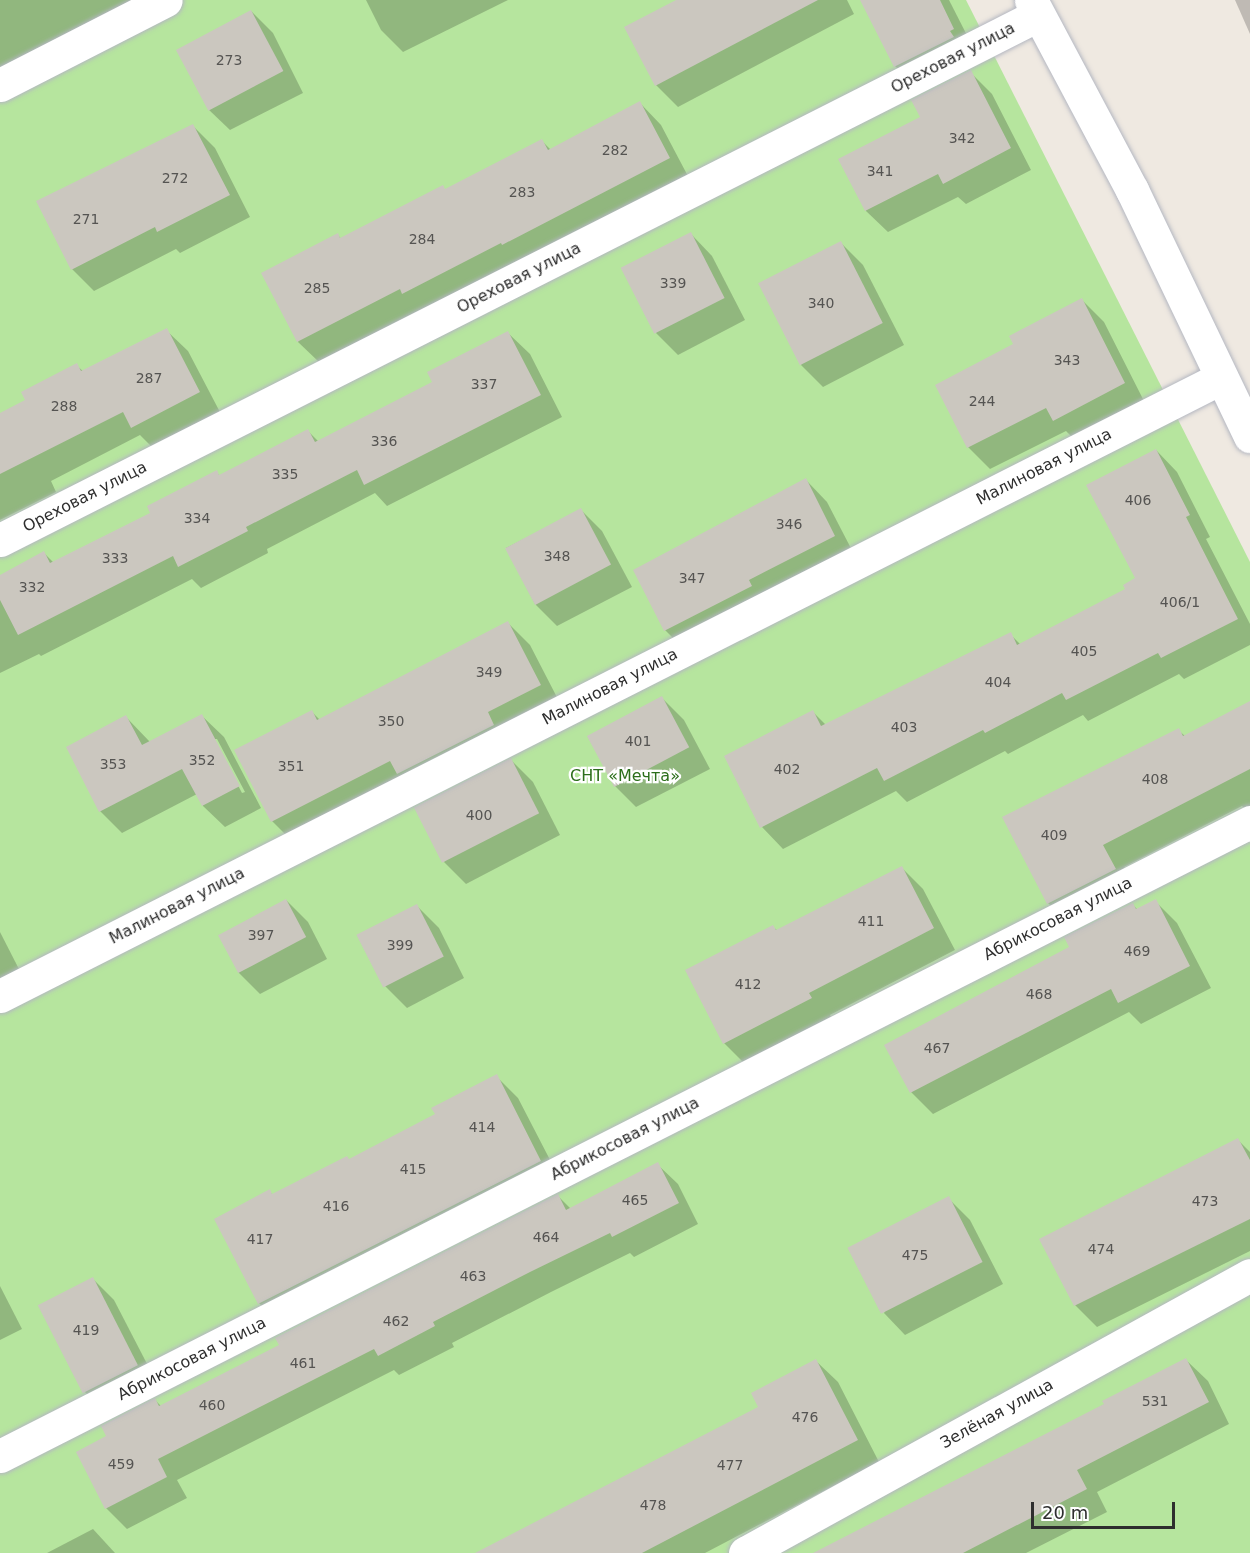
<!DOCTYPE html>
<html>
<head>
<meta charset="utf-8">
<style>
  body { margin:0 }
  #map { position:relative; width:1250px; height:1553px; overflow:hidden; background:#efe9e1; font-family:"DejaVu Sans",sans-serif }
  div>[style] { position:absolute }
  .green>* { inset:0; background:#b6e59e }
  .shadow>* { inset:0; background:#0003 }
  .building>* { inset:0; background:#cbc7bf; transform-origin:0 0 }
  .roads { filter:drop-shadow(0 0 2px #b4b7c1) drop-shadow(0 0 2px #b4b7c1) }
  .street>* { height:33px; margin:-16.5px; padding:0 16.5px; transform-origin:16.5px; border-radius:16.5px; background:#fff }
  span { translate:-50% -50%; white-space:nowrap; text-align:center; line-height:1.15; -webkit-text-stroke:4.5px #fff; paint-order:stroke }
  .number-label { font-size:14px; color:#555452 }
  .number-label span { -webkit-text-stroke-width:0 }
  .street-label { font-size:16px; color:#2e2e2e }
  .park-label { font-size:16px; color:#2c6e1b }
  .scale { position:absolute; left:1031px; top:1502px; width:144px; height:27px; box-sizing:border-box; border:3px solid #2e2e2e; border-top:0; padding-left:8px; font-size:18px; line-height:21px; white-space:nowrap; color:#2e2e2e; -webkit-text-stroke:4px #fff; paint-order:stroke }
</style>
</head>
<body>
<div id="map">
  <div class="green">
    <div style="clip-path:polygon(0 0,966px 0,1250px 562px,1250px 1553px,0 1553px)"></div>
  </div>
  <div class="shadow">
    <div style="clip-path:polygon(0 0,164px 0,0 75px)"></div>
    <div style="clip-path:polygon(366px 0,508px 0,403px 52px,381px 30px)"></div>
    <div style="clip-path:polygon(679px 0,847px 0,854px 14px,678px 107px,656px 85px)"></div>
    <div style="clip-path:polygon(861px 0,949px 0,975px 51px,917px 88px,895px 66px)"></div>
    <div style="clip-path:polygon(1235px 0,1250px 0,1250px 34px)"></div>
    <div style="clip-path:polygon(251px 11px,273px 33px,303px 93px,230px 130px,208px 109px)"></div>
    <div style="clip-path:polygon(970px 72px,992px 94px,1031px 170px,966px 204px,958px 197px,888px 232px,866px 211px,840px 160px,922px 118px)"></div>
    <div style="clip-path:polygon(640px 103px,661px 125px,690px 180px,320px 363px,298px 342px,338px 235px,341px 239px,446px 190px,542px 141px,551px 150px)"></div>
    <div style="clip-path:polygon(193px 126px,215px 148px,250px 217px,180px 253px,176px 249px,94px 291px,72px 269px,38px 202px)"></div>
    <div style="clip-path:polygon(691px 234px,712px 256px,745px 320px,678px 355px,656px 333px)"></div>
    <div style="clip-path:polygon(841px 243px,863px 265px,904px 345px,823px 387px,801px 365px)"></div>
    <div style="clip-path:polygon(1082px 300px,1104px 322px,1146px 405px,1076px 441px,1066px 431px,990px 469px,968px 447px,1015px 345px)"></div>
    <div style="clip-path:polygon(166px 330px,188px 351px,221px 414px,154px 449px,140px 435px,51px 481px,56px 492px,0 520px,0 415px,27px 401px,76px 365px,84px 372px)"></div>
    <div style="clip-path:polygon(508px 333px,530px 354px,562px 417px,387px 506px,375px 493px,267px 549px,268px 553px,201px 588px,192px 579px,41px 656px,39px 654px,0 673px,0 576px,44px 553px,54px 563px,152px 513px,216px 472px,220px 476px,308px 431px,319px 442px,434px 383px)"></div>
    <div style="clip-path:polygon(1156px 450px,1177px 472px,1210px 537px,1206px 539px,1250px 624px,1250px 645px,1184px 679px,1179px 674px,1088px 721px,1083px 715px,1008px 754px,1005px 751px,907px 802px,896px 791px,783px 849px,762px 827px,813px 712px,826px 725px,1010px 634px,1021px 645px,1127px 590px,1137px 579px)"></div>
    <div style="clip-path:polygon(806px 480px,827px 502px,856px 558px,687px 652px,665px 630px)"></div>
    <div style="clip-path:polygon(581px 510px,602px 531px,632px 587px,557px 626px,535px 604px,506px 548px)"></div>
    <div style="clip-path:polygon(508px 623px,530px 645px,562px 707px,294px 843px,272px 821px,312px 712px,320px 720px)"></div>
    <div style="clip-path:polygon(662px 698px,684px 720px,710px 769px,636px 807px,614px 785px)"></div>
    <div style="clip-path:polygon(1250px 703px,1250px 813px,1242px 806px,1124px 867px,1136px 891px,1070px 925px,1048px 903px,1178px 730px,1185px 736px)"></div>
    <div style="clip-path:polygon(evenodd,202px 716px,224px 737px,261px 808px,225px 827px,203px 806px,197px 794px,122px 833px,100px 811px,126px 717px,150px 742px,202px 716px,214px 739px,217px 739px,245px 792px,242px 793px,214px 739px)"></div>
    <div style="clip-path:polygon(511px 760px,533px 782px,560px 835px,466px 884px,444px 862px)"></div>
    <div style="clip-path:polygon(902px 868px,923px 889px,955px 950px,830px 1015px,832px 1020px,746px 1065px,724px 1043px,773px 927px,778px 931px)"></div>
    <div style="clip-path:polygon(286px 900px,308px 922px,327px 959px,260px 994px,238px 972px)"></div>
    <div style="clip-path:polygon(1155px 901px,1177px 923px,1211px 988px,1141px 1024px,1129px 1012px,933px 1114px,911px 1092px,1071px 947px,1132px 904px,1138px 910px)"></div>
    <div style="clip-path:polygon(417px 906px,439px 928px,464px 978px,407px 1008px,385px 986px)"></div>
    <div style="clip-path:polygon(0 932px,22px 975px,0 987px)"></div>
    <div style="clip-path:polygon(496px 1076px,518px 1098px,562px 1183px,281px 1325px,259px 1303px,269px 1191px,273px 1195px,350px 1160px,437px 1115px)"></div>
    <div style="clip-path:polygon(1238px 1140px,1250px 1152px,1250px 1251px,1097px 1327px,1075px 1305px)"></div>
    <div style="clip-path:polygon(657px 1164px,678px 1184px,698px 1224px,634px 1257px,630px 1253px,551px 1292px,452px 1343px,454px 1347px,399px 1375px,394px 1370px,177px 1480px,187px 1498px,127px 1529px,106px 1508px,108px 1436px,155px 1400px,162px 1407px,281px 1346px,558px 1196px,571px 1209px)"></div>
    <div style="clip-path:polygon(948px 1198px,970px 1220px,1003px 1284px,905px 1335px,884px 1313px)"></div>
    <div style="clip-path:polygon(92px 1278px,114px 1300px,159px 1387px,106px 1414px,85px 1392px)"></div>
    <div style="clip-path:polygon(0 1286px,22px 1329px,0 1340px)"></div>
    <div style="clip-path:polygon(1186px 1360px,1208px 1381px,1229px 1424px,1097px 1492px,1107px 1512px,1026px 1553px,830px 1553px)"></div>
    <div style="clip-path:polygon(816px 1361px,838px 1382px,879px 1462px,705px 1553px,482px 1553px,760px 1408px)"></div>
    <div style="clip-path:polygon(93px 1529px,115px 1553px,47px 1553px)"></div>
  </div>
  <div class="building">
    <div style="clip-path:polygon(676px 0,818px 0,655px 86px,624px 27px)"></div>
    <div style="clip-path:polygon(860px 0,940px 0,954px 29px,950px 31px,954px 37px,894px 67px)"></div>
    <div style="left:251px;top:10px;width:69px;height:85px;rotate:62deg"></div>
    <div style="clip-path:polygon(971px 70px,1011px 148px,943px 184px,938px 174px,865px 211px,838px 159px,920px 117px,911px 100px)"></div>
    <div style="clip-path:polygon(640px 101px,670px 158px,502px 245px,501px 243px,402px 294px,400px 289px,297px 342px,261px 273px,338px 233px,340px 238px,443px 185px,445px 189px,542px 139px,548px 150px)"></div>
    <div style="clip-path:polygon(193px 124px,230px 195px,157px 232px,155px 227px,71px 270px,36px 201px)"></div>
    <div style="left:691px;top:232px;width:74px;height:79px;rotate:63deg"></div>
    <div style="left:841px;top:241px;width:92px;height:93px;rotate:63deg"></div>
    <div style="clip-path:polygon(1082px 298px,1125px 383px,1053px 421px,1046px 408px,967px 448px,935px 385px,1013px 344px,1009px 336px)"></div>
    <div style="clip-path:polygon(167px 328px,200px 392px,131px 428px,123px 412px,0 474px,0 413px,25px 400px,21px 392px,77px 363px,81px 371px)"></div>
    <div style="clip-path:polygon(508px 331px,541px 395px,364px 485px,357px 470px,246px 527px,248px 531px,178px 567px,173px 556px,18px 635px,0 600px,0 575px,44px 551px,50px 563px,150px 513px,147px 506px,217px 470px,219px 475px,308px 429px,315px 442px,432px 382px,427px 372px)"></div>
    <div style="clip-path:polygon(1156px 449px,1190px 515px,1186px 517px,1238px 619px,1161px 658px,1158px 653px,1066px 700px,1062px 693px,985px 733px,983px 730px,884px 781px,877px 768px,760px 828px,724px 756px,813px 710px,821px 726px,1011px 632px,1017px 645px,1125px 589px,1123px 585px,1135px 578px,1086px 485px)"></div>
    <div style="clip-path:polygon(806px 478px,835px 536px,749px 580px,752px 586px,664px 631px,633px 570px)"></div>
    <div style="left:581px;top:508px;width:64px;height:86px;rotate:62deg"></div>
    <div style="clip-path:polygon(508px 621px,541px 685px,488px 712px,494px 725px,397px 774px,390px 761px,271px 822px,234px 750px,312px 710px,317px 720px)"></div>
    <div style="left:662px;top:696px;width:58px;height:85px;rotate:62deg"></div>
    <div style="clip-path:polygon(1250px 701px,1250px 769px,1103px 845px,1116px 869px,1047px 904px,1002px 817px,1179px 728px,1183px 736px)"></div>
    <div style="clip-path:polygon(202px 714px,240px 786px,202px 806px,182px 769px,99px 812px,66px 747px,126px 715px,142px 745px)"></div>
    <div style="left:511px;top:758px;width:62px;height:109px;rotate:63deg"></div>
    <div style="clip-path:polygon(902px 866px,934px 928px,809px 993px,812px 998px,723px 1044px,685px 970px,773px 925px,776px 930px)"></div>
    <div style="left:286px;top:899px;width:43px;height:77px;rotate:62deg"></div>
    <div style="clip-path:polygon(1156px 899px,1190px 966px,1118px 1003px,1111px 989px,910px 1093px,884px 1045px,1069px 947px,1064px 937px,1133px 903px,1136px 909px)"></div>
    <div style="left:417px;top:904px;width:59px;height:68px;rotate:63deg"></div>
    <div style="clip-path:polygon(497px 1074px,541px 1161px,258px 1304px,214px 1219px,270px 1189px,272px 1194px,347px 1156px,349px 1159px,435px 1114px,431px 1108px)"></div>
    <div style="clip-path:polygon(1238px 1138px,1250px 1160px,1250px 1219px,1074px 1306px,1039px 1239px)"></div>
    <div style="clip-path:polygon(658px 1162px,679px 1203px,612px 1237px,610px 1233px,530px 1272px,433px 1322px,435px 1326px,378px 1356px,374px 1349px,158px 1459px,167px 1477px,105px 1509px,76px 1452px,106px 1436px,101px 1426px,155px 1398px,159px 1406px,279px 1345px,275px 1338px,558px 1194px,566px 1210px)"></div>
    <div style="left:949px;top:1196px;width:74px;height:114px;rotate:63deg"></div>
    <div style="left:93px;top:1277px;width:99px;height:62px;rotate:63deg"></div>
    <div style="clip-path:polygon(1186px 1358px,1209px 1402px,1077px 1470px,1087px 1489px,963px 1553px,813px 1553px,1104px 1404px,1102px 1401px)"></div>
    <div style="clip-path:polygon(816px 1359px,858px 1440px,642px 1553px,475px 1553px,758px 1407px,751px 1393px)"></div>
  </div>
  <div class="roads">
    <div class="street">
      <div style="left:1031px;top:0;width:215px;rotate:62deg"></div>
      <div style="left:1132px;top:190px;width:273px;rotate:64.4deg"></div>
      <div style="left:0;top:85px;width:186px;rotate:-27.1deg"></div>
      <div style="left:0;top:540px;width:1163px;rotate:-26.83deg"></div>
      <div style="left:0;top:996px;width:1368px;rotate:-26.85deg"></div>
      <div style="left:0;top:1456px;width:1402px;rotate:-26.89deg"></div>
      <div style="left:745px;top:1553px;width:576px;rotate:-28.83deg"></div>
    </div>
  </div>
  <div class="number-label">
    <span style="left:229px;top:60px">273</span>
    <span style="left:962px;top:138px">342</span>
    <span style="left:615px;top:150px">282</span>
    <span style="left:880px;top:171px">341</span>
    <span style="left:175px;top:178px">272</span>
    <span style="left:522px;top:192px">283</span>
    <span style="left:86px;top:219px">271</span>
    <span style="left:422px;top:239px">284</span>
    <span style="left:673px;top:283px">339</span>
    <span style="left:317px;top:288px">285</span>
    <span style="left:821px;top:303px">340</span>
    <span style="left:1067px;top:360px">343</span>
    <span style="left:149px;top:378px">287</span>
    <span style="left:484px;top:384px">337</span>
    <span style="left:982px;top:401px">244</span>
    <span style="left:64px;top:406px">288</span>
    <span style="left:384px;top:441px">336</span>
    <span style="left:285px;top:474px">335</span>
    <span style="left:1138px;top:500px">406</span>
    <span style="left:197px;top:518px">334</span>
    <span style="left:789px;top:524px">346</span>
    <span style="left:557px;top:556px">348</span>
    <span style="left:115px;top:558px">333</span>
    <span style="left:692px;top:578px">347</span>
    <span style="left:32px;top:587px">332</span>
    <span style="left:1180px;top:602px">406/1</span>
    <span style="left:1084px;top:651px">405</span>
    <span style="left:489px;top:672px">349</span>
    <span style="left:998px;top:682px">404</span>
    <span style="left:391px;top:721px">350</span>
    <span style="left:904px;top:727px">403</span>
    <span style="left:638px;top:741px">401</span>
    <span style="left:202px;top:760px">352</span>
    <span style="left:113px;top:764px">353</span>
    <span style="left:291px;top:766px">351</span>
    <span style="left:787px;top:769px">402</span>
    <span style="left:1155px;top:779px">408</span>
    <span style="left:479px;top:815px">400</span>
    <span style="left:1054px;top:835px">409</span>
    <span style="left:871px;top:921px">411</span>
    <span style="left:261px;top:935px">397</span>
    <span style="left:400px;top:945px">399</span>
    <span style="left:1137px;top:951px">469</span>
    <span style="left:748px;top:984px">412</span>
    <span style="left:1039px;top:994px">468</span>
    <span style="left:937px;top:1048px">467</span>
    <span style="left:482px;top:1127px">414</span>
    <span style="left:413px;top:1169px">415</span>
    <span style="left:635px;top:1200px">465</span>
    <span style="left:1205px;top:1201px">473</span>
    <span style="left:336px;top:1206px">416</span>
    <span style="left:546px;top:1237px">464</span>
    <span style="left:260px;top:1239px">417</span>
    <span style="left:1101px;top:1249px">474</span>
    <span style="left:915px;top:1255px">475</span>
    <span style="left:473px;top:1276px">463</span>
    <span style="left:396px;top:1321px">462</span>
    <span style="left:86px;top:1330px">419</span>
    <span style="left:303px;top:1363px">461</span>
    <span style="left:1155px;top:1401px">531</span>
    <span style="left:212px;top:1405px">460</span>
    <span style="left:805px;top:1417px">476</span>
    <span style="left:121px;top:1464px">459</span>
    <span style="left:730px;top:1465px">477</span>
    <span style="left:653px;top:1505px">478</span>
  </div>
  <div class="street-label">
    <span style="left:953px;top:58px;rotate:-27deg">Ореховая улица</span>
    <span style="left:519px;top:278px;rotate:-27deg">Ореховая улица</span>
    <span style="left:1044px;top:467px;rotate:-27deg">Малиновая улица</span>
    <span style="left:85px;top:497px;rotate:-27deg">Ореховая улица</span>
    <span style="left:610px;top:687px;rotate:-27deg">Малиновая улица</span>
    <span style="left:177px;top:906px;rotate:-27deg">Малиновая улица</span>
    <span style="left:1058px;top:919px;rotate:-27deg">Абрикосовая улица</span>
    <span style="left:625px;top:1139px;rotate:-27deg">Абрикосовая улица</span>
    <span style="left:192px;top:1359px;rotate:-27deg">Абрикосовая улица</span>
    <span style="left:997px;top:1414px;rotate:-29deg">Зелёная улица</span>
  </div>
  <div class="park-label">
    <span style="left:625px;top:776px">СНТ «Мечта»</span>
  </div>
  <div class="scale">20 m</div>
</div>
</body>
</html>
